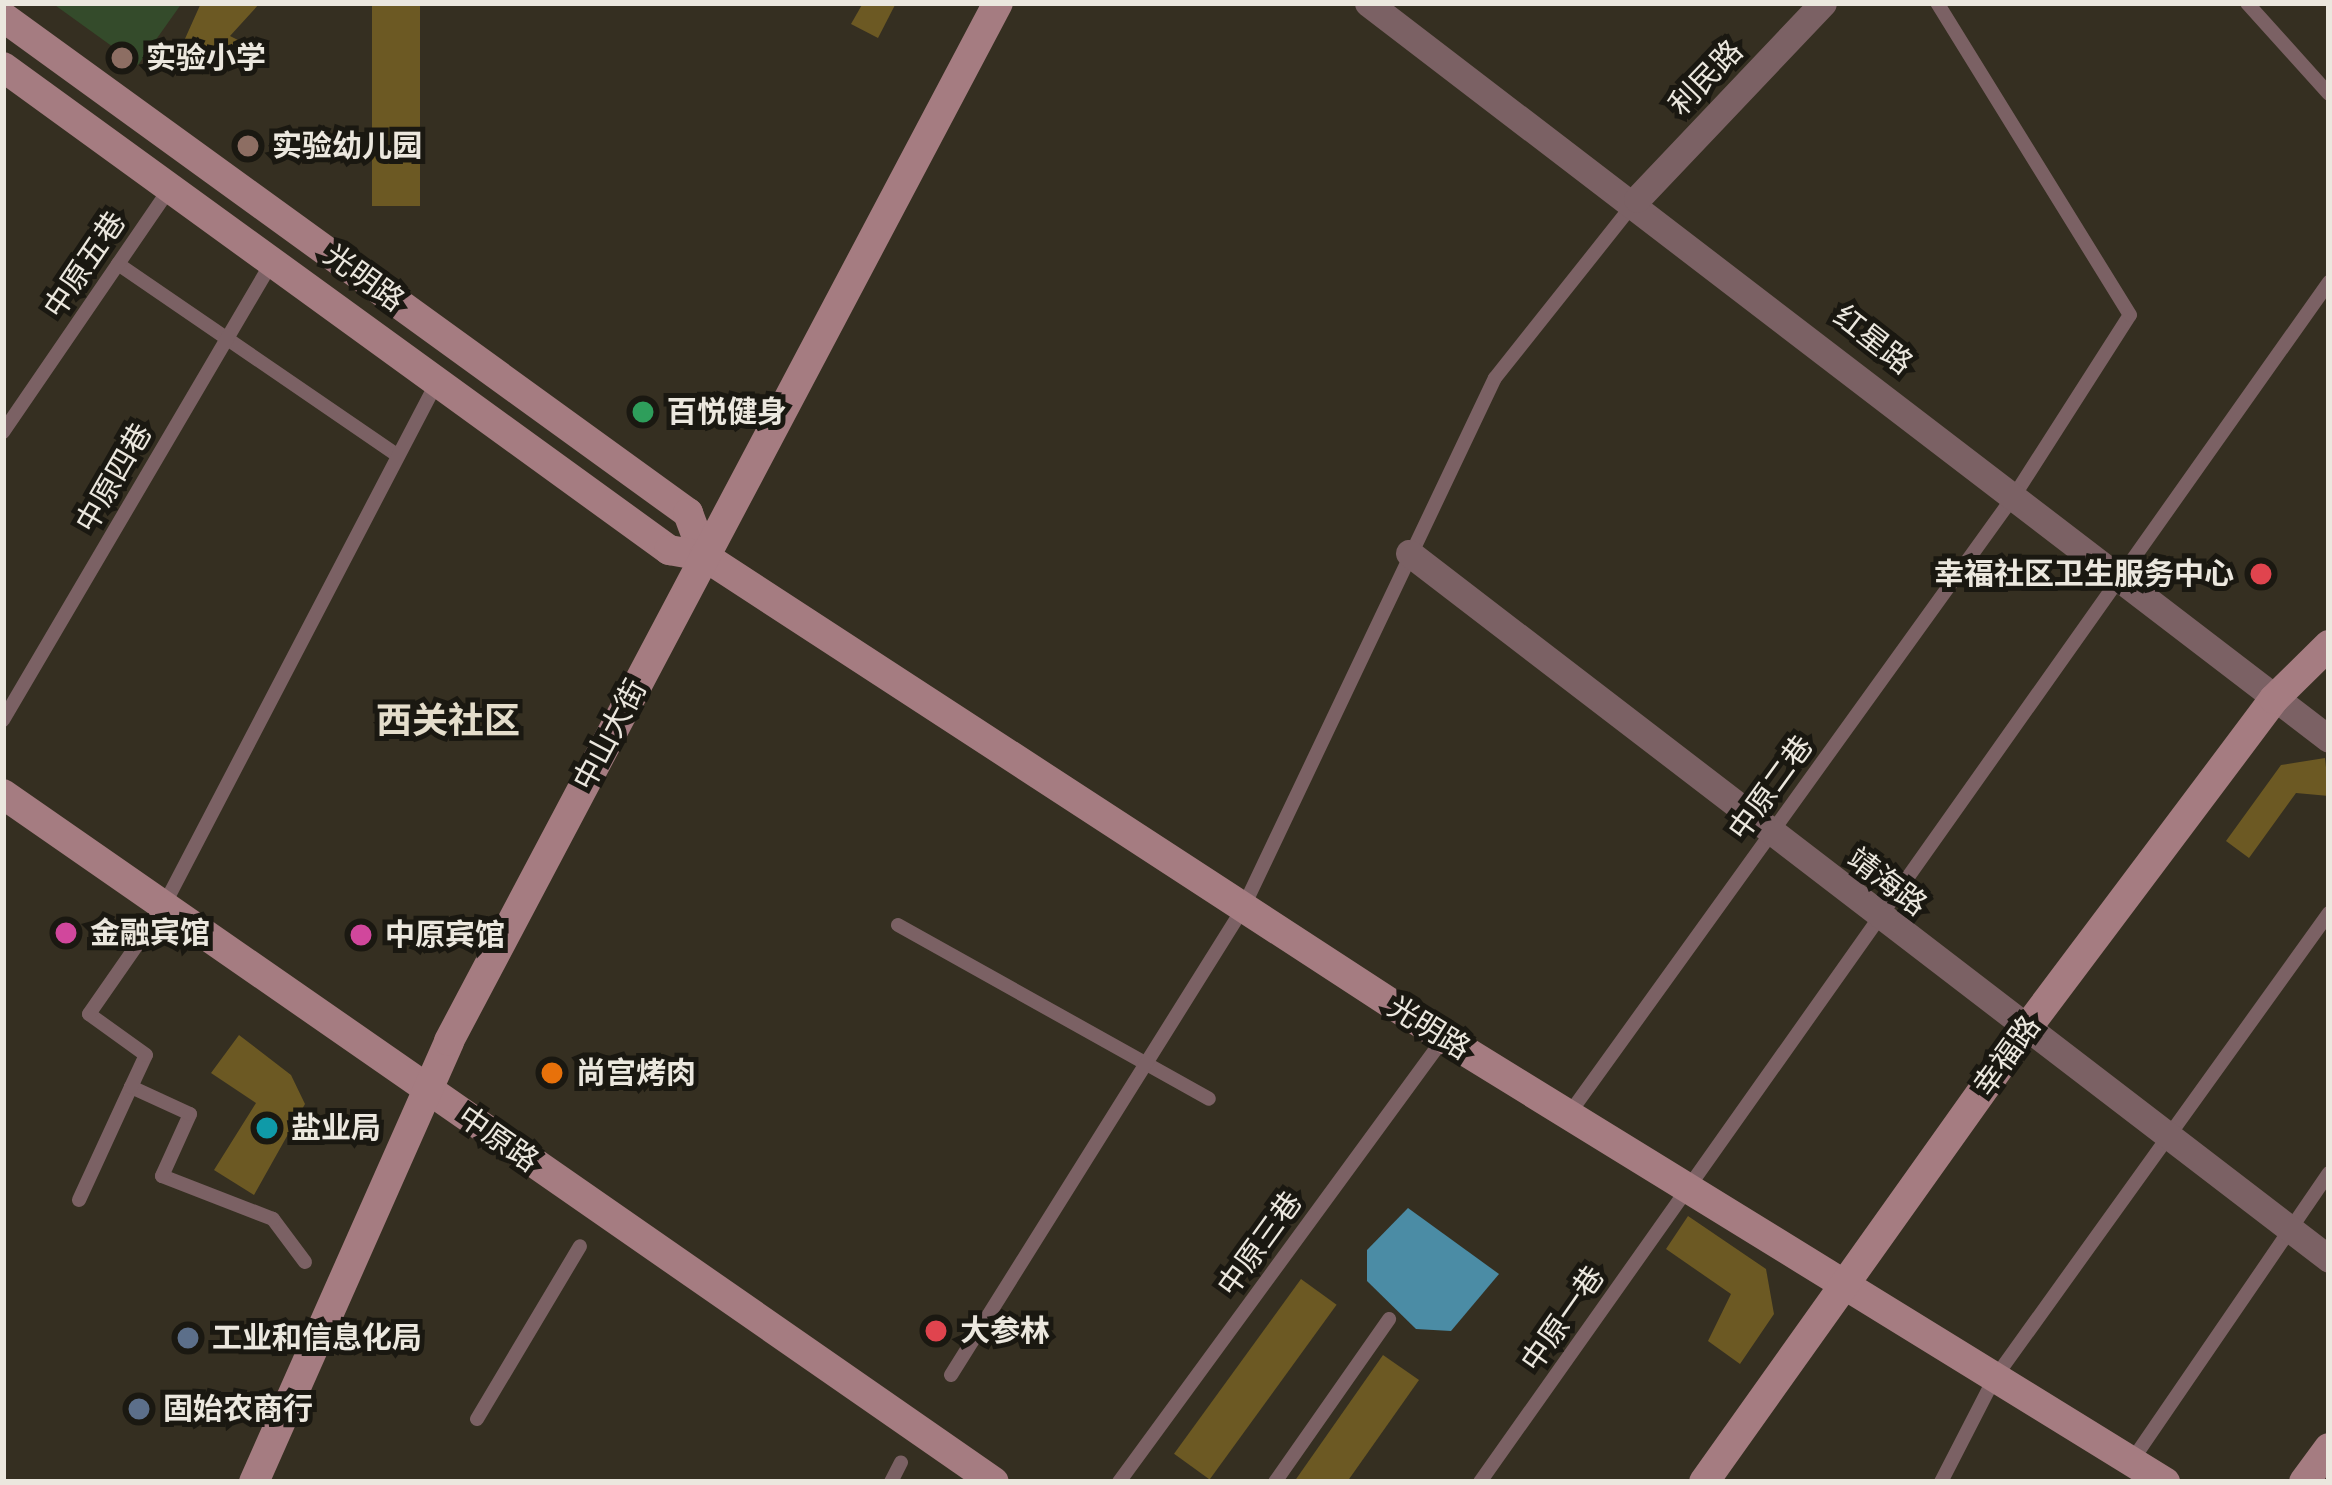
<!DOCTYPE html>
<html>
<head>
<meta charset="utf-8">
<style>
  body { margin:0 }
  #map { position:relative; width:2332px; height:1485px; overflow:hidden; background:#352f21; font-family:Figtree,"Noto Sans SC",sans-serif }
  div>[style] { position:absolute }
  .green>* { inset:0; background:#344b2b }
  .water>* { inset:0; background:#4b8ca5 }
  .building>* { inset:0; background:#6c5923; transform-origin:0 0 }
  .lane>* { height:14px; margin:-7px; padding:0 7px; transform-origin:7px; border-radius:7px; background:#7b6164 }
  .street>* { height:27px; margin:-13.5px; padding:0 13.5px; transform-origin:13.5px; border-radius:13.5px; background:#7b6164 }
  .secondary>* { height:30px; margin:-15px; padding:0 15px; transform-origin:15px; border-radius:15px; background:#a57c81 }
  .dots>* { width:33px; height:33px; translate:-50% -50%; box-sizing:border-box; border:6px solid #1a1811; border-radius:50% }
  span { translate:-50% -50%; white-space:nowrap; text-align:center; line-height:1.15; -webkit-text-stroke:10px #1a1811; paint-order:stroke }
  .poi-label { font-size:30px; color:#ebe7de; font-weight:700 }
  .left { translate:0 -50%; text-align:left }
  .right { translate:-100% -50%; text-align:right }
  .street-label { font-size:30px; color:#ebe7de }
  .quarter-label { font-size:36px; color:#e4ddcb; font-weight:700 }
  .frame { position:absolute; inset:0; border:6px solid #ebe7de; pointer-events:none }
</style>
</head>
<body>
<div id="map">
  <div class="green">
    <div style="clip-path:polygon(52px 3px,182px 3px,138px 65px)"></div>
  </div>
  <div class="water">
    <div style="clip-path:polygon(1408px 1208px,1499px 1274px,1451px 1331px,1416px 1329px,1367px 1281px,1367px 1250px)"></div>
  </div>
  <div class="building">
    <div style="clip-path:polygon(201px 3px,260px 3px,230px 36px,240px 41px,226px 66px,184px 41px)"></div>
    <div style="left:372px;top:3px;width:48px;height:203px"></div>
    <div style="clip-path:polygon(863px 3px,896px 3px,878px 38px,851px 24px)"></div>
    <div style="clip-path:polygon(2325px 758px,2329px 796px,2296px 793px,2249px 858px,2226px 841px,2281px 765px)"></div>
    <div style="clip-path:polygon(239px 1035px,291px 1075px,305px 1104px,254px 1195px,214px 1170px,256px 1103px,211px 1073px)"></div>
    <div style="clip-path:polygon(1688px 1216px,1766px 1269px,1774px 1314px,1740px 1364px,1708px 1341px,1731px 1294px,1666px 1249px)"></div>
    <div style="left:1301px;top:1279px;width:44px;height:216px;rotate:36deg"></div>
    <div style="clip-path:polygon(1383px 1355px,1419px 1380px,1347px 1482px,1294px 1482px)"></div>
  </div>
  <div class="lane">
    <div style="left:2247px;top:3px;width:122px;rotate:48deg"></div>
    <div style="left:118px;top:264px;width:338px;rotate:34.4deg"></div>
    <div style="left:3px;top:432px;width:296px;rotate:-55.6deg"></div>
    <div style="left:3px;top:720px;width:531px;rotate:-59.57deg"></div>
    <div style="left:898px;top:925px;width:356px;rotate:29.2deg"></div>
    <div style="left:1569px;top:1114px;width:765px;rotate:-54.25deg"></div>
    <div style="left:2016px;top:493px;width:211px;rotate:-57.4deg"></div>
    <div style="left:2130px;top:315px;width:367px;rotate:-121.7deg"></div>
    <div style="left:79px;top:1200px;width:124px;rotate:-65.3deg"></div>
    <div style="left:305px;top:1262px;width:54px;rotate:-126.7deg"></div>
    <div style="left:273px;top:1219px;width:119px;rotate:-158.8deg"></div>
    <div style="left:162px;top:1176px;width:68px;rotate:-65.7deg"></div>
    <div style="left:190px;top:1114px;width:65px;rotate:-155.4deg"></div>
    <div style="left:131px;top:1087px;width:35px;rotate:-65deg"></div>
    <div style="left:146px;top:1055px;width:70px;rotate:-144.3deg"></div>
    <div style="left:89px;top:1014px;width:128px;rotate:-55.2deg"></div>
    <div style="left:162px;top:909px;width:597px;rotate:-62.45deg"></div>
    <div style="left:951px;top:1375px;width:549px;rotate:-57.96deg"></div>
    <div style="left:1242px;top:910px;width:589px;rotate:-64.57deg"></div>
    <div style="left:1495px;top:378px;width:223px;rotate:-51.5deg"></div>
    <div style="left:477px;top:1419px;width:201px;rotate:-59.2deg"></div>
    <div style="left:2131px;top:1462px;width:350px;rotate:-55.6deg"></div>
    <div style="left:891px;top:1482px;width:22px;rotate:-63deg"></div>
    <div style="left:1119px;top:1482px;width:550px;rotate:-53.8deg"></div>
    <div style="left:1275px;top:1482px;width:199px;rotate:-55deg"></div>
    <div style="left:1480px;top:1482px;width:1470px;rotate:-54.72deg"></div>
    <div style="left:1941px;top:1482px;width:116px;rotate:-62.8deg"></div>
    <div style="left:1994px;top:1379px;width:574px;rotate:-54.29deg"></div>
  </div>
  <div class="street">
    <div style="left:1368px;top:3px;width:1210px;rotate:37.45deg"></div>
    <div style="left:1637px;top:199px;width:270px;rotate:-46.5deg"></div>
    <div style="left:1409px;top:553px;width:1160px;rotate:37.5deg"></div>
  </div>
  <div class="secondary">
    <div style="left:3px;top:17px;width:846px;rotate:35.91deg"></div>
    <div style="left:688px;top:513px;width:46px;rotate:69.6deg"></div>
    <div style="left:3px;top:67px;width:823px;rotate:35.95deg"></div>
    <div style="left:669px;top:550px;width:36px;rotate:10deg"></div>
    <div style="left:704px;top:556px;width:883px;rotate:33.08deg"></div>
    <div style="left:1444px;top:1038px;width:847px;rotate:31.63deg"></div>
    <div style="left:3px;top:794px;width:1206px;rotate:34.77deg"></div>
    <div style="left:254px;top:1482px;width:482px;rotate:-66.1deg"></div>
    <div style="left:449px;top:1041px;width:1174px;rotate:-62.13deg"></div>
    <div style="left:1704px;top:1482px;width:557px;rotate:-54.57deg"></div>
    <div style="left:2027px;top:1028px;width:411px;rotate:-53.1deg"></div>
    <div style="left:2274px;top:699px;width:77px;rotate:-44.5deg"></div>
    <div style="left:2304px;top:1482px;width:42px;rotate:-53.7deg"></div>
  </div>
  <div class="dots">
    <div style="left:122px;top:58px;background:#8d6e63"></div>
    <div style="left:248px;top:146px;background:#8d6e63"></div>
    <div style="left:643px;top:412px;background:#2e9e5b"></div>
    <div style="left:2261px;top:574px;background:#e0444e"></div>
    <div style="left:66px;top:933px;background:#d1479c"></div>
    <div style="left:361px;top:935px;background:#d1479c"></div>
    <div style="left:552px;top:1073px;background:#e8710a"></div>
    <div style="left:267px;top:1128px;background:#0f9aa8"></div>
    <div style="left:936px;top:1331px;background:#e0444e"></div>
    <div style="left:188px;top:1338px;background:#5c6f8a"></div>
    <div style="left:139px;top:1409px;background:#5c6f8a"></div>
  </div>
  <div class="poi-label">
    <span class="left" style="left:146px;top:58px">实验小学</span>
    <span class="left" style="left:272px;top:146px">实验幼儿园</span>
    <span class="left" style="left:667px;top:412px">百悦健身</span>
    <span class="right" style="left:2234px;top:574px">幸福社区卫生服务中心</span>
    <span class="left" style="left:90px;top:933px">金融宾馆</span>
    <span class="left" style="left:385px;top:935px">中原宾馆</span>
    <span class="left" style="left:576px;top:1073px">尚宫烤肉</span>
    <span class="left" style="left:291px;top:1128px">盐业局</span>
    <span class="left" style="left:960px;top:1331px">大参林</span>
    <span class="left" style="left:212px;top:1338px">工业和信息化局</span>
    <span class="left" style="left:163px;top:1409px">固始农商行</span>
  </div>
  <div class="street-label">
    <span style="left:1706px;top:78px;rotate:-46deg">利民路</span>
    <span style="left:85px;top:265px;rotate:-56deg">中原五巷</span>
    <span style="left:364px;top:278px;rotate:36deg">光明路</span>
    <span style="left:1873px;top:340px;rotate:38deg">红星路</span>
    <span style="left:114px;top:478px;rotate:-60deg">中原四巷</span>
    <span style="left:610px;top:735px;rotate:-62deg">中山大街</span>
    <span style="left:1771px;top:788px;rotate:-54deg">中原二巷</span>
    <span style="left:1887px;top:882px;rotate:37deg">靖海路</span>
    <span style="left:1429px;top:1028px;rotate:32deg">光明路</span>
    <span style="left:2007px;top:1056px;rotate:-54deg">幸福路</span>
    <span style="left:498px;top:1139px;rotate:35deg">中原路</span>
    <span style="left:1260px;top:1244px;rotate:-54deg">中原三巷</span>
    <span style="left:1563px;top:1319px;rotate:-55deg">中原一巷</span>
  </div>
  <div class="quarter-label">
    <span style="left:448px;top:721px">西关社区</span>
  </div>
  <div class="frame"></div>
</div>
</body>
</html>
